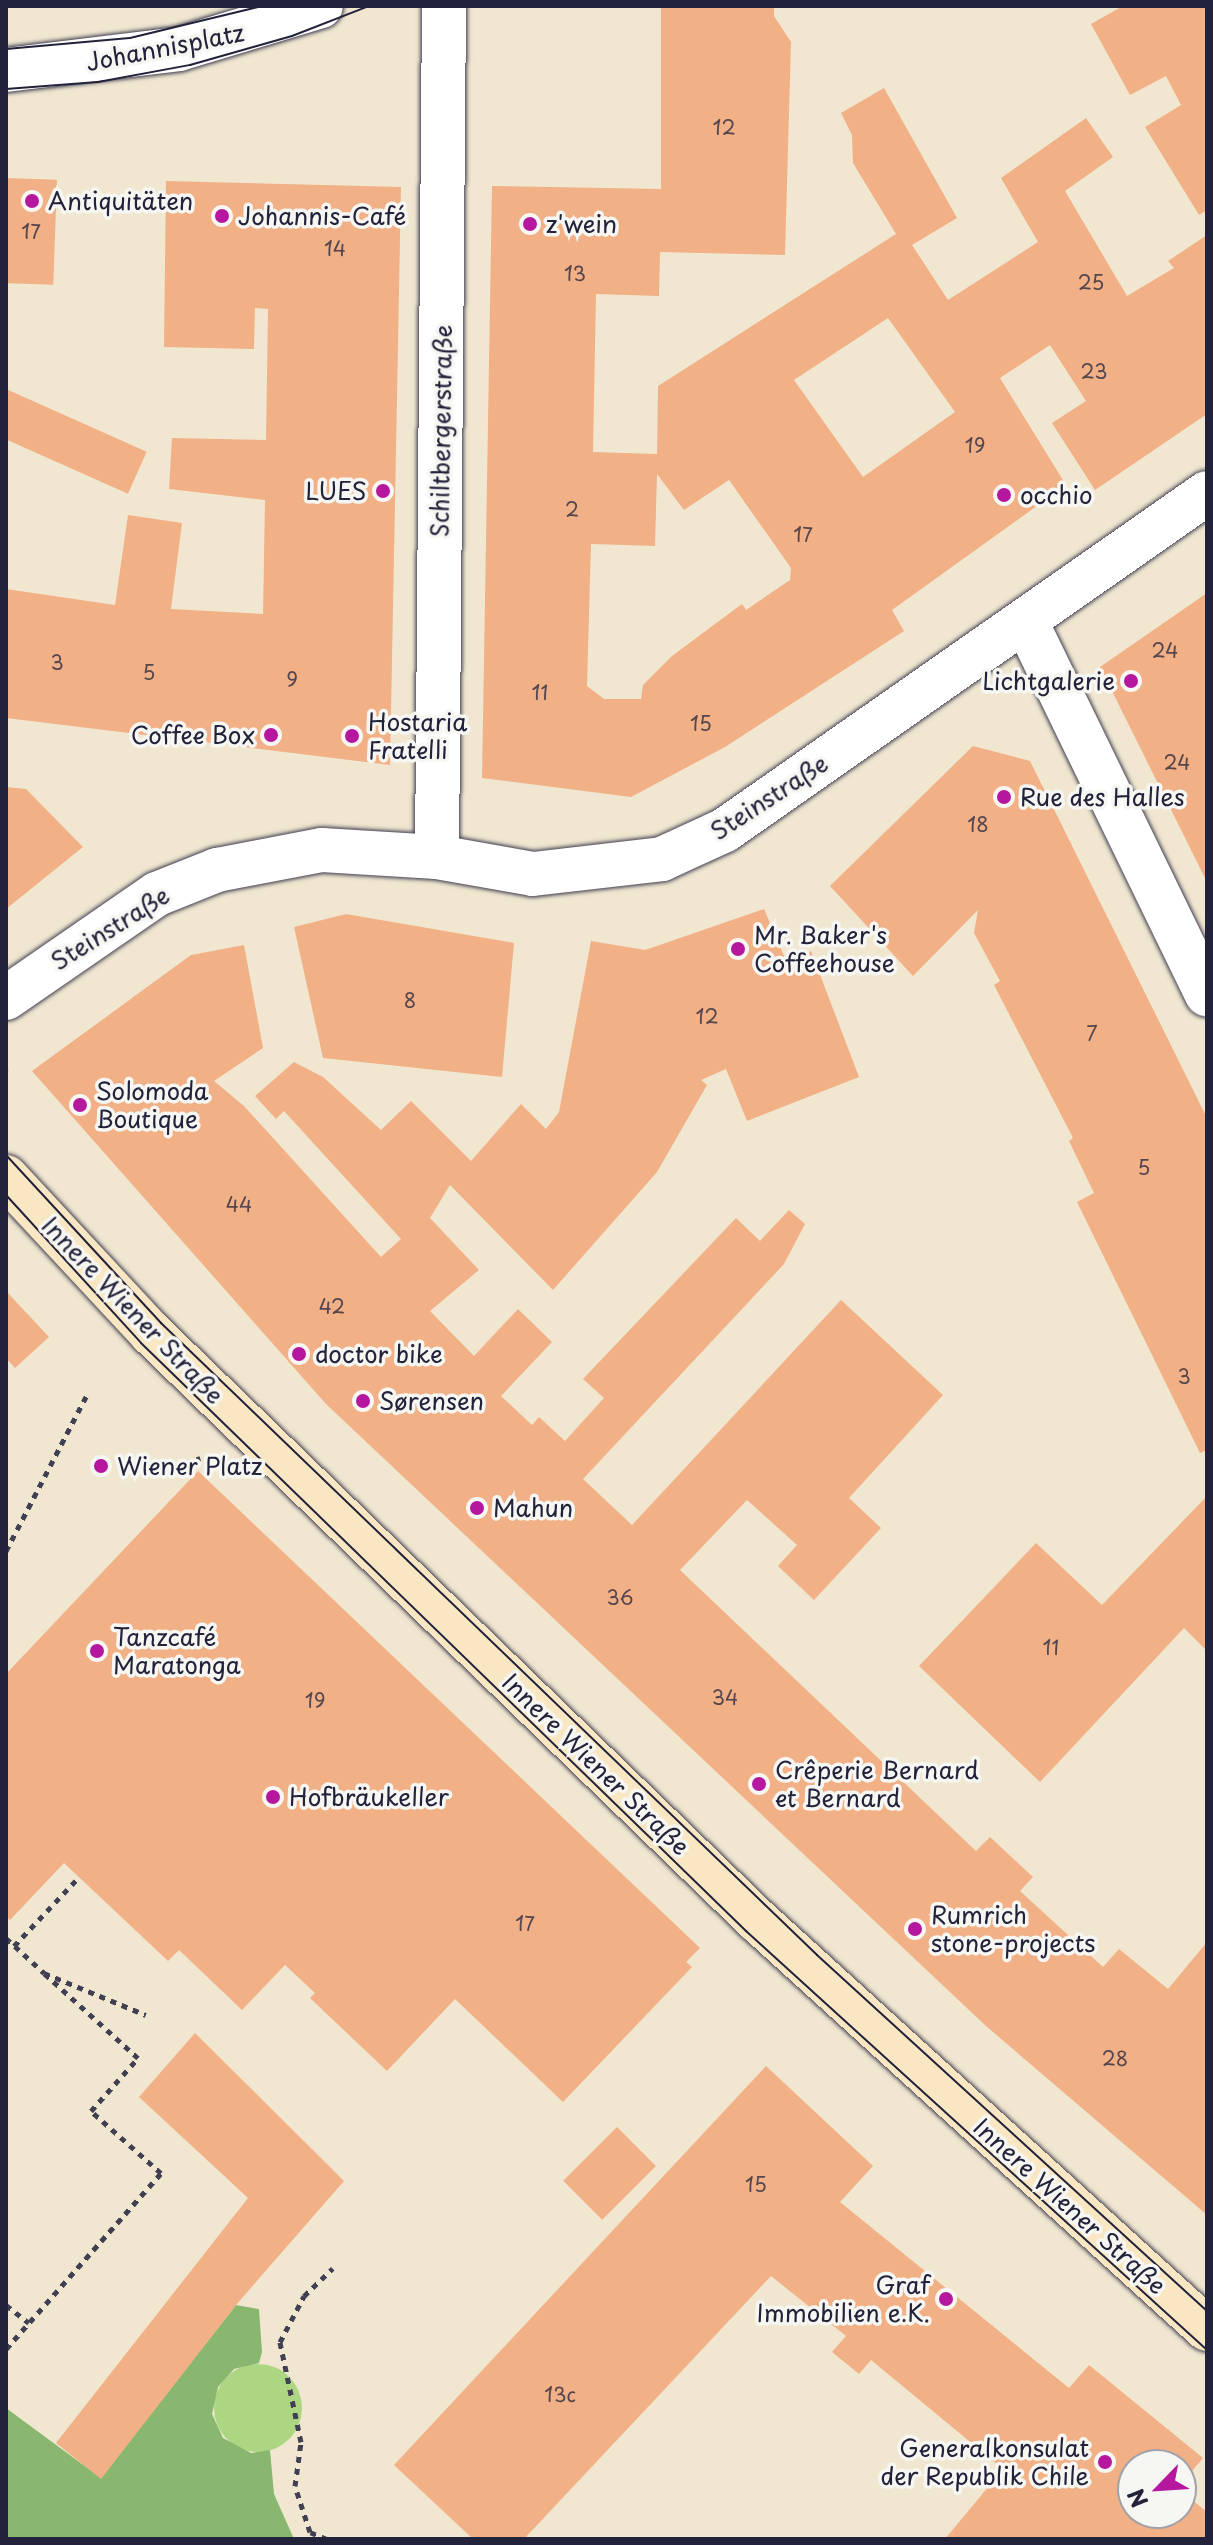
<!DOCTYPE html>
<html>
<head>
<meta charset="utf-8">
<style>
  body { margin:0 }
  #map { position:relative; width:1213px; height:2545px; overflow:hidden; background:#f1e7d1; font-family:"Playpen Sans",sans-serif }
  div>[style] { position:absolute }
  .green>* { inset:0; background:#acd682 }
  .round { border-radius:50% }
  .forest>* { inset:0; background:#89b770 }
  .building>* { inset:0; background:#f1b085; transform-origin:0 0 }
  .path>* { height:5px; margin-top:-2.5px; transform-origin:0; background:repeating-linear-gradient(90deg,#414052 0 6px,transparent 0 12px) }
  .roads { filter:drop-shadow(0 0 2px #414052) drop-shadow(0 0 2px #414052) }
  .street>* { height:44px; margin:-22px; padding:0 22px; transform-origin:22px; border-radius:22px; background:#fff }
  .secondary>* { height:44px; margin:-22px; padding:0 22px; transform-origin:22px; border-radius:22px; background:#f9e7c3 }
  .tram>* { height:2px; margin:-1px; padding:0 1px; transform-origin:1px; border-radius:1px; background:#22223b }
  .dots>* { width:22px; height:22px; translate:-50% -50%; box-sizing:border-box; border:4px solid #f6f6f2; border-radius:50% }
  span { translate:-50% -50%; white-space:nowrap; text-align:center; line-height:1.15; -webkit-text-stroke:7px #f6f6f2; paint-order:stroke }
  .number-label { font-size:20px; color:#56464e }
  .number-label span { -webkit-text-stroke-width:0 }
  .street-label { font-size:24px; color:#22223b }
  .poi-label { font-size:24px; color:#22223b }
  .left { translate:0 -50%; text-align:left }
  .right { translate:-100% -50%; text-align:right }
  .frame { position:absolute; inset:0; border:8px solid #22223b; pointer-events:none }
  .north { position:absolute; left:1117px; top:2449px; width:80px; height:80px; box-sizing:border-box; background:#f6f6f2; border:2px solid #a1a1a9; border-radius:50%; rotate:245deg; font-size:22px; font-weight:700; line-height:32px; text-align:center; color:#22223b }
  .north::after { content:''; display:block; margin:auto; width:28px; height:36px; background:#b5179e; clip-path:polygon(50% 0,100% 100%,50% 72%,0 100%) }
</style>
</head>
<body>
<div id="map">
  <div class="green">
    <div class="round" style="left:214px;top:2364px;width:88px;height:88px"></div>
  </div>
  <div class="forest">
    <div style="clip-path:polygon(236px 2305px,259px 2309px,262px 2352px,259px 2363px,234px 2369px,218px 2387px,212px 2414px,223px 2438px,251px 2453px,270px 2450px,274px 2494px,294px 2539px,6px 2539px,6px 2408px,101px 2478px)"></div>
  </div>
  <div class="building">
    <div style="clip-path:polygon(evenodd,661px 6px,774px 6px,774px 16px,791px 42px,785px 255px,660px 252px,659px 296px,596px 294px,593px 452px,657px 454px,658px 386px,896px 234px,853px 163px,852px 135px,841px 113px,884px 88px,957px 218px,912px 245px,948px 300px,1038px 242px,1001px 178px,1086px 118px,1113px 157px,1065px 191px,1127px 296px,1174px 268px,1168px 261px,1207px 235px,1207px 414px,1095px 490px,1052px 423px,1086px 401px,1050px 345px,1000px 378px,1066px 485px,892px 610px,904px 631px,725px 747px,631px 797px,482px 778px,492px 186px,661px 189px,661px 6px,888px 318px,955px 412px,863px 477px,794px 380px,888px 318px,661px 6px,657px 474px,684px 510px,729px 480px,791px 568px,790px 580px,746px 610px,742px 604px,672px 656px,643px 685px,641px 699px,604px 699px,587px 686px,591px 544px,655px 546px,657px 474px)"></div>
    <div style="clip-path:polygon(1123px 6px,1205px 6px,1207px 10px,1207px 210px,1199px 215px,1145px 127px,1181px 105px,1166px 76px,1130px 95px,1091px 24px)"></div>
    <div style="left:6px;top:178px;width:51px;height:105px;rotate:2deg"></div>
    <div style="clip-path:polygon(166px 181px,401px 187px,390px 765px,6px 718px,6px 589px,115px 605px,128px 515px,182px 523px,171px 609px,263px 614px,265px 500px,169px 489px,172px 438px,266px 440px,268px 309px,255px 308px,254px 349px,164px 347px)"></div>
    <div style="left:6px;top:389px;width:154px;height:46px;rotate:24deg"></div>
    <div style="clip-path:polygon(1207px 593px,1207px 882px,1100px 667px)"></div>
    <div style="clip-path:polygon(973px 746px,1030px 761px,1207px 1118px,1207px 1450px,1200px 1453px,1077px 1202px,1094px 1193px,1069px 1141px,1073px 1138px,994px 985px,1000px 981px,974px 933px,978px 910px,913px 976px,830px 886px)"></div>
    <div style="clip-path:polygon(6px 787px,26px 789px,83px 847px,6px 909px)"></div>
    <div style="clip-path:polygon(764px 909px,787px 963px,811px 951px,859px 1077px,747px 1121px,726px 1069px,701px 1080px,707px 1085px,657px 1172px,553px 1290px,450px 1185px,430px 1218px,479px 1270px,430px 1311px,474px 1356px,518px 1309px,552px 1342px,501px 1396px,532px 1425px,539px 1417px,565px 1441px,604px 1398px,583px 1379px,736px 1218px,760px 1241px,789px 1210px,805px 1224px,784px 1264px,583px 1479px,632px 1525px,841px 1300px,943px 1395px,849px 1498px,881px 1528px,814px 1600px,778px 1566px,797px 1545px,747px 1500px,680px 1570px,976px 1851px,990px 1837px,1033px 1877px,1020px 1891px,1103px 1967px,1119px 1949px,1168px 1989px,1207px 1942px,1207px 2215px,986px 2026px,326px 1404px,32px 1071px,191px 955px,244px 945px,263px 1048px,214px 1081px,244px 1106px,381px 1257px,401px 1239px,284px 1111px,276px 1119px,255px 1096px,294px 1062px,323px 1077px,381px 1130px,411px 1101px,471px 1161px,521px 1104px,546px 1129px,559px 1112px,591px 941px,645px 950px)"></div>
    <div style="clip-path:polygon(346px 914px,514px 943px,502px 1077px,323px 1058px,294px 927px)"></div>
    <div style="clip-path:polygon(6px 1291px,49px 1337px,15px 1368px,6px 1358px)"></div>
    <div style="clip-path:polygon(198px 1471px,700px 1948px,686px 1962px,692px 1967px,563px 2102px,455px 1999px,387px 2071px,310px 1998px,315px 1993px,285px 1965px,242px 2010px,179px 1950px,168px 1961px,64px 1863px,10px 1920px,6px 1916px,6px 1674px)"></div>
    <div style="clip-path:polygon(1207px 1496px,1207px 1651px,1184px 1628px,1040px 1782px,919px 1666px,1036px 1543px,1102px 1605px)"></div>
    <div style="clip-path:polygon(195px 2033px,344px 2181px,236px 2305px,101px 2479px,56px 2443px,248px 2198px,139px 2097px)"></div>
    <div style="clip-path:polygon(766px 2066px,873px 2166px,840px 2202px,1069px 2388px,1089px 2365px,1203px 2458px,1181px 2484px,1181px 2465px,1133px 2465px,1133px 2513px,1181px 2513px,1181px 2491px,1207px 2512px,1207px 2539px,945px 2539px,1003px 2469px,871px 2360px,859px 2374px,832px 2352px,846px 2336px,771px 2276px,524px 2539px,473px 2539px,394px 2465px)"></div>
    <div style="left:617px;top:2127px;width:55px;height:76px;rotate:45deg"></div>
  </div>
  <div class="path">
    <div style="left:6px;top:1069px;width:1px;rotate:-45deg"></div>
    <div style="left:185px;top:1463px;width:16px;rotate:-18deg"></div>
    <div style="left:6px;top:1551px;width:176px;rotate:-62.6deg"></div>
    <div style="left:6px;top:1673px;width:1px"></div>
    <div style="left:6px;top:1938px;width:52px;rotate:42.6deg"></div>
    <div style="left:44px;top:1973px;width:110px;rotate:22.4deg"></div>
    <div style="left:14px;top:1946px;width:95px;rotate:-46.7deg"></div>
    <div style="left:6px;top:2305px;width:29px;rotate:38deg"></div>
    <div style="left:6px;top:2349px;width:235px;rotate:-48.6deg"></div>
    <div style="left:161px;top:2173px;width:94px;rotate:-138.5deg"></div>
    <div style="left:91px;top:2111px;width:71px;rotate:-48.4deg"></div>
    <div style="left:138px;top:2058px;width:127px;rotate:-137.9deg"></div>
    <div style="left:327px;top:2539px;width:18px;rotate:-158deg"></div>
    <div style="left:310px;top:2532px;width:48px;rotate:-108.1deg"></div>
    <div style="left:295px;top:2486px;width:44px;rotate:-82.2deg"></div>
    <div style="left:301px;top:2442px;width:102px;rotate:-101.9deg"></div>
    <div style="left:280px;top:2342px;width:52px;rotate:-62.4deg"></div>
    <div style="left:304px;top:2296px;width:40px;rotate:-44deg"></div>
  </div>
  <div class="roads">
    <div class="street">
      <div style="left:6px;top:70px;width:174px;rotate:-6.9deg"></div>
      <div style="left:179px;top:49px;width:148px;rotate:-16.8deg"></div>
      <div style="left:1026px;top:622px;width:414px;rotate:64.1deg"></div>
      <div style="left:437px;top:857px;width:851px;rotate:-89.53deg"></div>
      <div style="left:6px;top:998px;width:183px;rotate:-34.6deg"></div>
      <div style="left:157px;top:894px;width:65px;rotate:-21.8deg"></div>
      <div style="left:217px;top:870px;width:107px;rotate:-10.8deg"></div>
      <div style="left:322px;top:850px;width:115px;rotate:3.5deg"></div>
      <div style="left:437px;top:857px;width:97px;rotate:10deg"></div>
      <div style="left:533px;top:874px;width:130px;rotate:-6.6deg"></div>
      <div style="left:662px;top:859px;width:69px;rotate:-24.7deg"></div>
      <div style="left:725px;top:830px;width:588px;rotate:-34.96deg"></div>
    </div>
    <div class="secondary">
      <div style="left:6px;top:1177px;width:213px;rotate:47.1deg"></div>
      <div style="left:151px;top:1333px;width:844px;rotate:44.09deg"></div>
      <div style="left:757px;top:1920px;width:608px;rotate:42.27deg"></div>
    </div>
  </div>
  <div class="tram">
    <div style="left:6px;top:49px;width:124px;rotate:-5.1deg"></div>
    <div style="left:130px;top:38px;width:136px;rotate:-13.6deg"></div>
    <div style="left:6px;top:89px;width:92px;rotate:-4.4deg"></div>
    <div style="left:98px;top:82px;width:94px;rotate:-10.5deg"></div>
    <div style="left:190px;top:65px;width:106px;rotate:-15.9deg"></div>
    <div style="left:292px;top:36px;width:83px;rotate:-21.3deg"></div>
    <div style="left:6px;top:1155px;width:229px;rotate:47.3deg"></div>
    <div style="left:161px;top:1323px;width:911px;rotate:43.93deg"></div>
    <div style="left:817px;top:1955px;width:528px;rotate:42.39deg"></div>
    <div style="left:6px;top:1195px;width:200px;rotate:47.6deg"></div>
    <div style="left:141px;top:1343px;width:844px;rotate:44.18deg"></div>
    <div style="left:746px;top:1931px;width:623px;rotate:42.27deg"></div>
  </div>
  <div class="dots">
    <div style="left:32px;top:201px;background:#b5179e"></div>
    <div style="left:222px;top:216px;background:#b5179e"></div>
    <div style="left:530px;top:224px;background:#b5179e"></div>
    <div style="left:383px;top:491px;background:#b5179e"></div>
    <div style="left:1004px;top:495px;background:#b5179e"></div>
    <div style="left:1131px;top:681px;background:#b5179e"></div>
    <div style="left:271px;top:735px;background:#b5179e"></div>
    <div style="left:352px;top:736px;background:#b5179e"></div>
    <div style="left:1004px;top:797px;background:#b5179e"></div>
    <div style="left:738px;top:949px;background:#b5179e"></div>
    <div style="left:80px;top:1105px;background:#b5179e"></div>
    <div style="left:299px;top:1354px;background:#b5179e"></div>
    <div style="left:363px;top:1401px;background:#b5179e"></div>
    <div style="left:101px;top:1466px;background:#b5179e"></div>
    <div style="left:477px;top:1508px;background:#b5179e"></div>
    <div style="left:97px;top:1651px;background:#b5179e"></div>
    <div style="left:759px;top:1784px;background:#b5179e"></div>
    <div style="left:273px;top:1797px;background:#b5179e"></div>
    <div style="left:915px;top:1929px;background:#b5179e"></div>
    <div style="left:946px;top:2299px;background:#b5179e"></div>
    <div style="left:1105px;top:2462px;background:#b5179e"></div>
  </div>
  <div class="number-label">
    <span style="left:724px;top:127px">12</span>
    <span style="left:31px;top:231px">17</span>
    <span style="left:335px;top:248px">14</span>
    <span style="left:575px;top:273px">13</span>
    <span style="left:1091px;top:282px">25</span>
    <span style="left:1094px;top:371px">23</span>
    <span style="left:975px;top:445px">19</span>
    <span style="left:572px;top:509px">2</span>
    <span style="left:803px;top:534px">17</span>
    <span style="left:1165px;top:650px">24</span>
    <span style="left:57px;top:662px">3</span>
    <span style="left:149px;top:672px">5</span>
    <span style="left:292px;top:679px">9</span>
    <span style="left:540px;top:692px">11</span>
    <span style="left:701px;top:723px">15</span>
    <span style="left:1177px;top:762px">24</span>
    <span style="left:978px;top:824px">18</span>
    <span style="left:410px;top:1000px">8</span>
    <span style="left:707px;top:1016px">12</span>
    <span style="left:1092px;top:1033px">7</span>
    <span style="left:1144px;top:1167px">5</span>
    <span style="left:239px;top:1204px">44</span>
    <span style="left:332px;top:1306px">42</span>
    <span style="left:1184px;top:1376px">3</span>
    <span style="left:620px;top:1597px">36</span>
    <span style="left:1051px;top:1647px">11</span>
    <span style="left:725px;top:1697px">34</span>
    <span style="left:315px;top:1700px">19</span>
    <span style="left:525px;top:1923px">17</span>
    <span style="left:1115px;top:2058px">28</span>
    <span style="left:756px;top:2184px">15</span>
    <span style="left:560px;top:2394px">13c</span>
  </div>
  <div class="street-label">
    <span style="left:165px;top:47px;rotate:-11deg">Johannisplatz</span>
    <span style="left:441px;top:431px;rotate:-89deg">Schiltbergerstraße</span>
    <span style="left:769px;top:797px;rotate:-33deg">Steinstraße</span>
    <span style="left:110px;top:928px;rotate:-32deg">Steinstraße</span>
    <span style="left:133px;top:1310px;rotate:46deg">Innere Wiener Straße</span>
    <span style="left:596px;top:1764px;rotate:44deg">Innere Wiener Straße</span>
    <span style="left:1070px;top:2206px;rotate:42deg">Innere Wiener Straße</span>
  </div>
  <div class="poi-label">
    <span class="left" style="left:48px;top:201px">Antiquitäten</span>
    <span class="left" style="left:238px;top:216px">Johannis-Café</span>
    <span class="left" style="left:546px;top:224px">z'wein</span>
    <span class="right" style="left:367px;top:491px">LUES</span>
    <span class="left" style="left:1020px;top:495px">occhio</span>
    <span class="right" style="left:1115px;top:681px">Lichtgalerie</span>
    <span class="left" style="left:368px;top:736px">Hostaria<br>Fratelli</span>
    <span class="right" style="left:255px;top:735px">Coffee Box</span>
    <span class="left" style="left:1020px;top:797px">Rue des Halles</span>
    <span class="left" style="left:754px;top:949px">Mr. Baker's<br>Coffeehouse</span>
    <span class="left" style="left:96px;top:1105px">Solomoda<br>Boutique</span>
    <span class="left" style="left:315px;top:1354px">doctor bike</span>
    <span class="left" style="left:379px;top:1401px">Sørensen</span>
    <span class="left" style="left:117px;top:1466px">Wiener Platz</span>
    <span class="left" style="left:493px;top:1508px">Mahun</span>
    <span class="left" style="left:113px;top:1651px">Tanzcafé<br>Maratonga</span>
    <span class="left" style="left:775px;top:1784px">Crêperie Bernard<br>et Bernard</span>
    <span class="left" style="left:289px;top:1797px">Hofbräukeller</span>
    <span class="left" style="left:931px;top:1929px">Rumrich<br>stone-projects</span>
    <span class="right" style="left:930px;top:2299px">Graf<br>Immobilien e.K.</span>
    <span class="right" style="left:1089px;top:2462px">Generalkonsulat<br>der Republik Chile</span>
  </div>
  <div class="frame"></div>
  <div class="north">N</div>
</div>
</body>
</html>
